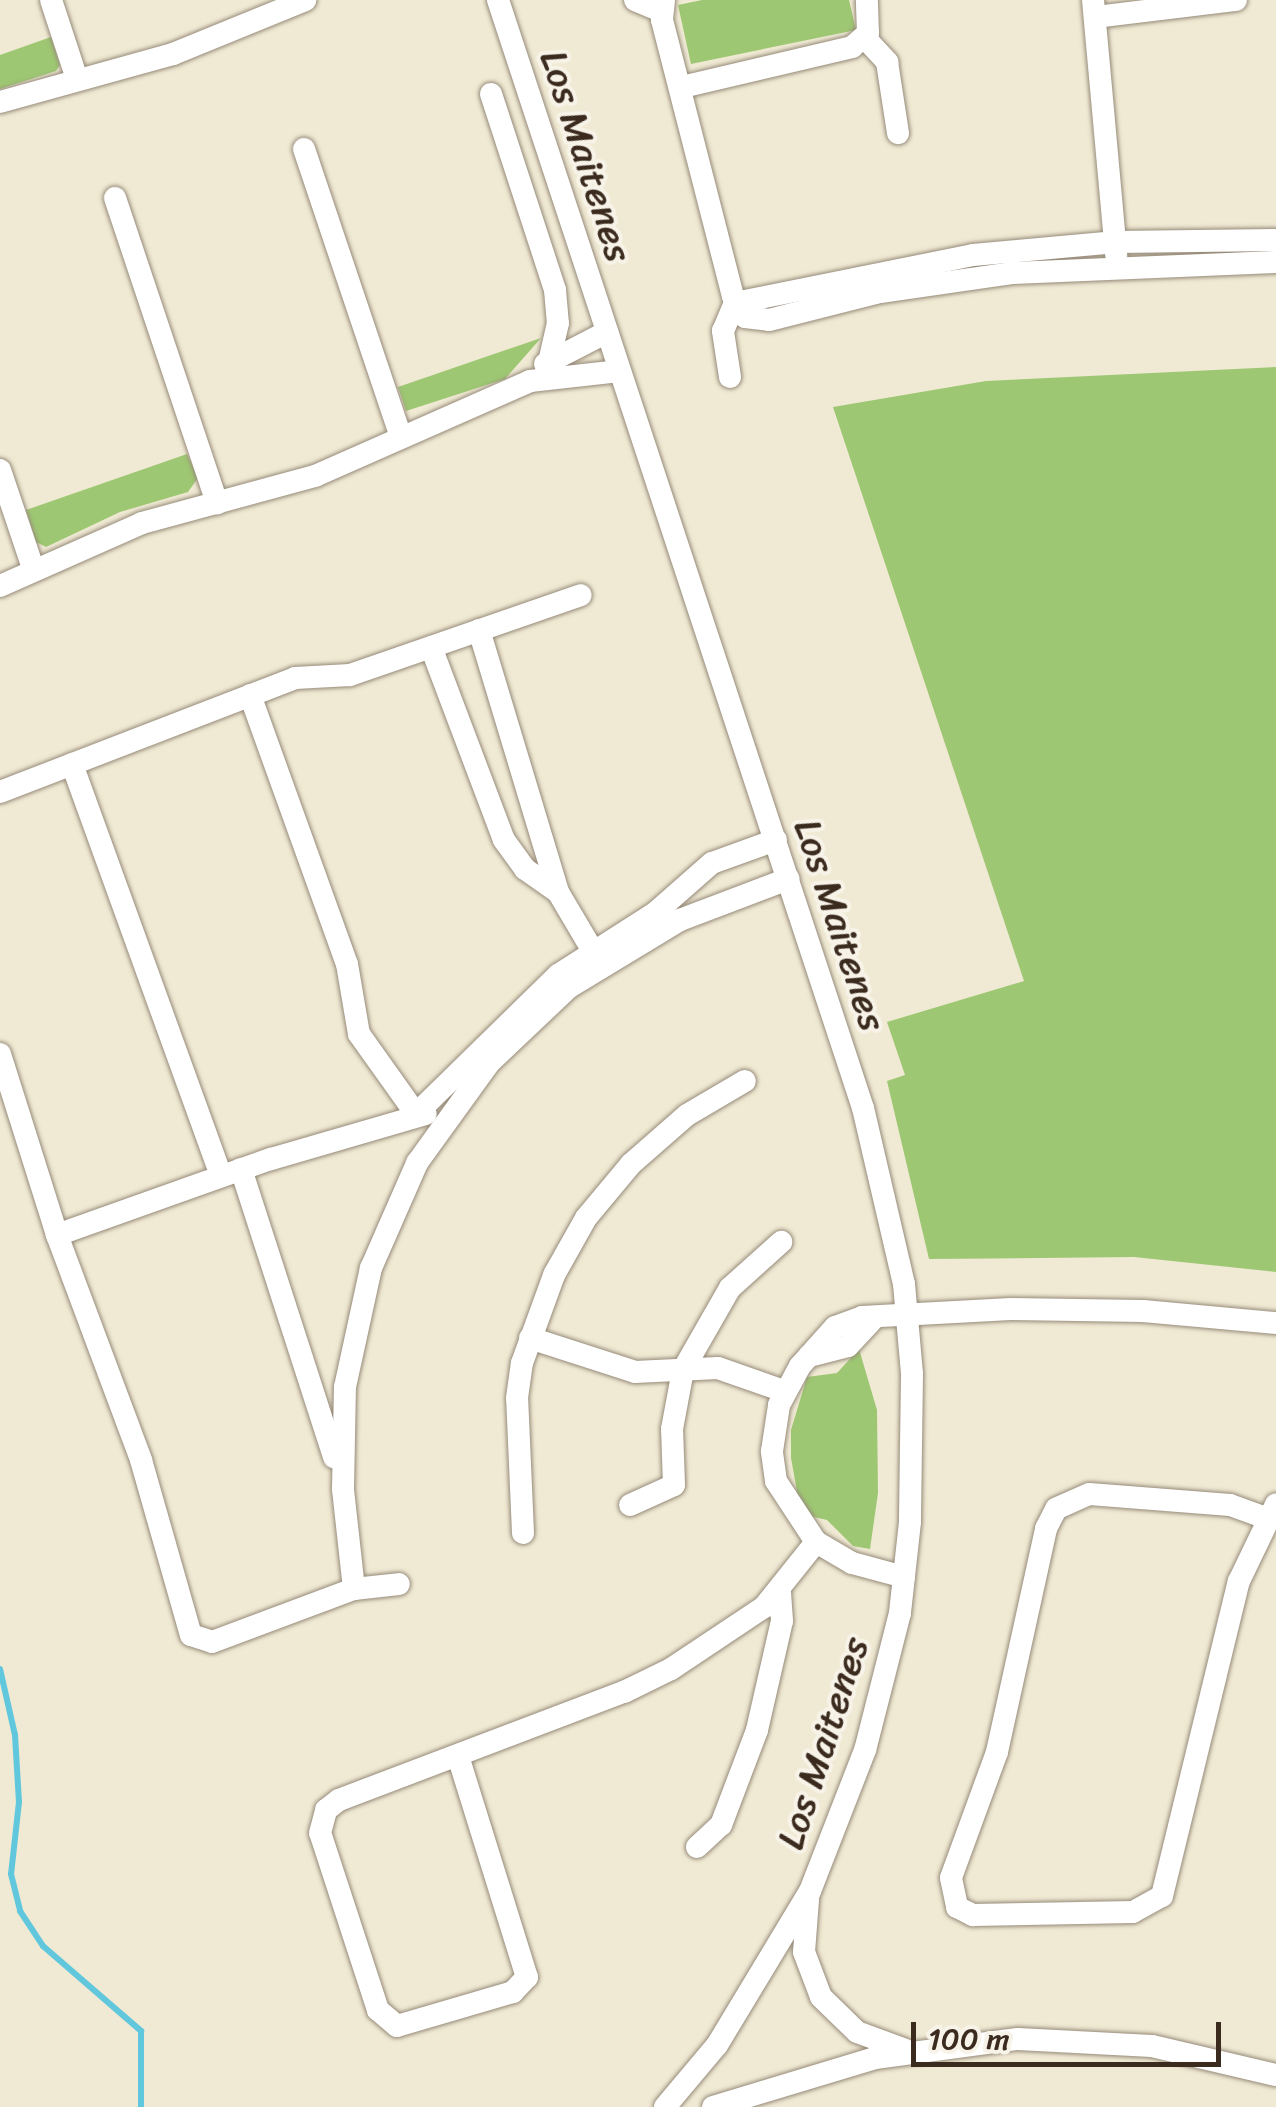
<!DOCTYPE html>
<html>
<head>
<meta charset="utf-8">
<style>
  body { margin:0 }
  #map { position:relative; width:1276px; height:2107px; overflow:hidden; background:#f0ead4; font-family:Sriracha,sans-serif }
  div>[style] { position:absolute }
  .green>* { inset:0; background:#9ec773 }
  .stream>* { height:6px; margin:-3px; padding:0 3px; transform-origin:3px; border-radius:3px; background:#60c7dc }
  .roads { filter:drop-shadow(0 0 2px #968a79) drop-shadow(0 0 2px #968a79) }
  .minor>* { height:22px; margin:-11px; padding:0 11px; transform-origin:11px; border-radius:11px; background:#fff }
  span { translate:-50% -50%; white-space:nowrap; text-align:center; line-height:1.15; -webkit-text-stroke:8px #f7f3e8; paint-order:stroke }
  .street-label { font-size:38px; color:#3b2a1e }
  .scale { position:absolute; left:911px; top:2022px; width:310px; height:45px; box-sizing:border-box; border:5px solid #3b2a1e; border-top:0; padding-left:12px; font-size:30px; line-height:35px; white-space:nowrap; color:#3b2a1e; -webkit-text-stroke:8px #f7f3e8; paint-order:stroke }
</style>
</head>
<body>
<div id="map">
  <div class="green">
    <div style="clip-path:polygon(702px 0,849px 0,856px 30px,691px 64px,678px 5px)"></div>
    <div style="clip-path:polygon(51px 37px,60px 65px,56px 71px,0 89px,0 55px)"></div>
    <div style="clip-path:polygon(541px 338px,505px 379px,406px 411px,398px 387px)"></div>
    <div style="clip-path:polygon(1276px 367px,1276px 1272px,1134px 1257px,929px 1259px,887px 1081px,905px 1075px,887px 1022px,1024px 981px,833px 407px,986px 381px)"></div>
    <div style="clip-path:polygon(187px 454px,198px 478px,188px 492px,120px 512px,46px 547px,36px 542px,26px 510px)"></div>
    <div style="clip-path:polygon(859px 1349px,877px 1410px,878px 1493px,870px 1549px,853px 1546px,827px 1520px,810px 1516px,798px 1497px,791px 1458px,791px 1430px,807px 1377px,837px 1373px)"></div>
  </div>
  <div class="stream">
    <div style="left:0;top:1669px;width:68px;rotate:77.2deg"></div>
    <div style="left:15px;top:1735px;width:67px;rotate:86.6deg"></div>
    <div style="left:19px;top:1802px;width:72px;rotate:96.3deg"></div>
    <div style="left:11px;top:1874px;width:38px;rotate:76deg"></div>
    <div style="left:20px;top:1911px;width:42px;rotate:56.7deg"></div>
    <div style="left:43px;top:1946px;width:130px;rotate:40.9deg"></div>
    <div style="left:141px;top:2031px;width:76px;rotate:90deg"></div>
  </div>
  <div class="roads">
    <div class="minor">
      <div style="left:51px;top:0;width:83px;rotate:71.8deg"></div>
      <div style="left:498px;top:0;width:1167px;rotate:71.77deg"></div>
      <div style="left:863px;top:1108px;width:181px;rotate:76.9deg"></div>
      <div style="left:904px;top:1284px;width:90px;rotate:84.9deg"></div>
      <div style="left:912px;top:1374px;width:148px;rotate:90.8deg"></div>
      <div style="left:910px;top:1522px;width:92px;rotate:96.3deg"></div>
      <div style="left:900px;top:1613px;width:141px;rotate:104.3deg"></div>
      <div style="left:865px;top:1750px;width:151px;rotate:111.3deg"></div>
      <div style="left:810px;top:1891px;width:180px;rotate:121.1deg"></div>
      <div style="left:717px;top:2045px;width:81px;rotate:130deg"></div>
      <div style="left:635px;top:0;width:28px;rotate:23deg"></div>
      <div style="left:664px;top:0;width:20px;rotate:96deg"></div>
      <div style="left:662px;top:20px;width:285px;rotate:75.6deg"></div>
      <div style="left:733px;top:296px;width:24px;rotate:60deg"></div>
      <div style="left:745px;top:317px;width:24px;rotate:7deg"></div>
      <div style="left:769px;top:320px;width:114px;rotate:-14.2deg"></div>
      <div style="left:880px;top:292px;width:133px;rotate:-8.2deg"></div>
      <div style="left:1012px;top:273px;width:264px;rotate:-2.4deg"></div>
      <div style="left:1093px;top:0;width:256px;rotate:84.8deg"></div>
      <div style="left:1095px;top:17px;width:142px;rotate:-6.9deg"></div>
      <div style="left:865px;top:38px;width:33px;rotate:47deg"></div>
      <div style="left:887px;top:62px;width:72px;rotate:81.2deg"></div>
      <div style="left:682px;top:87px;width:175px;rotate:-13.2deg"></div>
      <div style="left:852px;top:47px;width:21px;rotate:-41deg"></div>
      <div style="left:868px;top:33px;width:33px;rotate:-92deg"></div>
      <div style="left:491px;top:94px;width:206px;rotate:71.9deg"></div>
      <div style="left:555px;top:290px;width:33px;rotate:85deg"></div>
      <div style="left:558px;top:323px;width:39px;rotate:103deg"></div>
      <div style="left:0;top:102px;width:180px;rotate:-15.5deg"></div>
      <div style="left:173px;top:54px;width:143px;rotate:-22.2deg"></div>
      <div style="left:304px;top:149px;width:301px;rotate:71.4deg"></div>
      <div style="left:115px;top:198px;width:322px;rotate:71.5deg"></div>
      <div style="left:735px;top:303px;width:243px;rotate:-11.4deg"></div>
      <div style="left:973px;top:255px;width:144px;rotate:-5.2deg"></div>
      <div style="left:1116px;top:242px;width:160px;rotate:-0.7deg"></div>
      <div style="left:545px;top:364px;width:70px;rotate:-27.3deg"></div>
      <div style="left:730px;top:377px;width:47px;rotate:-98.7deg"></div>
      <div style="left:723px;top:331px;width:30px;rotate:-67deg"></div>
      <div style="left:0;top:470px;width:103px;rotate:71.4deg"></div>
      <div style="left:0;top:586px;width:155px;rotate:-23.9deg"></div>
      <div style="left:142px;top:523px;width:179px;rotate:-15.2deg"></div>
      <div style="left:315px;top:476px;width:235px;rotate:-23.8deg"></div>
      <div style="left:530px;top:381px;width:90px;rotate:-6.4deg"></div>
      <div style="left:479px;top:630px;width:274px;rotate:73.2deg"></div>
      <div style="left:558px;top:892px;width:82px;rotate:59.4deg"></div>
      <div style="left:431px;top:647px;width:206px;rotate:69.3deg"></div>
      <div style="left:504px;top:840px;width:36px;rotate:54deg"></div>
      <div style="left:525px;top:869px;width:40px;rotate:34.9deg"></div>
      <div style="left:250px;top:695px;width:286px;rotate:70.2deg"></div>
      <div style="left:347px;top:964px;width:71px;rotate:80.3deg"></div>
      <div style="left:359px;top:1034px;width:98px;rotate:54.5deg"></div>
      <div style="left:72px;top:764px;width:438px;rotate:70.1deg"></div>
      <div style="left:0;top:792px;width:316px;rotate:-21.1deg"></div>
      <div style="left:295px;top:678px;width:55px;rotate:-3.1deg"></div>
      <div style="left:350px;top:675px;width:244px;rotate:-19.1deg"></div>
      <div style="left:0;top:1054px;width:190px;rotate:72.5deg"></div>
      <div style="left:57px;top:1235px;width:240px;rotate:69.5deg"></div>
      <div style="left:141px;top:1460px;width:182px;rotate:74.1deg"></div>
      <div style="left:191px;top:1635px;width:22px;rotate:18deg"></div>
      <div style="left:212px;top:1642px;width:152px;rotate:-20.5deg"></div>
      <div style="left:354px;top:1589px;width:45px;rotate:-6.3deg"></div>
      <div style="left:416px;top:1114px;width:199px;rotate:-44.4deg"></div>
      <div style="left:558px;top:975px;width:115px;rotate:-32.6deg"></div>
      <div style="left:655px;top:913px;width:76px;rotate:-41.3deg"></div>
      <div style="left:712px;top:863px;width:68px;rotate:-19.8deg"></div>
      <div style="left:241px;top:1169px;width:303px;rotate:72.1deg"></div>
      <div style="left:57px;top:1235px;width:227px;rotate:-19.6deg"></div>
      <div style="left:271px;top:1159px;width:161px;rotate:-16.2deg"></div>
      <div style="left:530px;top:1338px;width:110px;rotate:17.9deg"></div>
      <div style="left:635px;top:1372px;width:83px;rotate:-2.8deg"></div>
      <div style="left:718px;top:1368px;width:70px;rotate:19.2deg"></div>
      <div style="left:809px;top:1356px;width:40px;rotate:-14.4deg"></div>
      <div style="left:848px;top:1346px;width:40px;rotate:-47deg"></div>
      <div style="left:630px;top:1505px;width:48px;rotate:-24.4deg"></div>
      <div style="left:674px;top:1485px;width:56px;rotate:-92deg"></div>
      <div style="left:672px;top:1429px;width:60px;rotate:-79.4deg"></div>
      <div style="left:683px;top:1370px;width:95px;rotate:-60.2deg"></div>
      <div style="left:730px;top:1288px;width:69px;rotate:-42deg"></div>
      <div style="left:1266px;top:1518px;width:38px;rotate:-160deg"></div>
      <div style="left:1230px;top:1505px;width:141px;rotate:-175.5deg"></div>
      <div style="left:1089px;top:1494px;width:36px;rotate:156deg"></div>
      <div style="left:1056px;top:1509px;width:22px;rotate:117deg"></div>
      <div style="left:1046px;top:1529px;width:228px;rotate:102.4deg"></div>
      <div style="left:997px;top:1752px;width:134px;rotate:110.1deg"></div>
      <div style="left:951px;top:1878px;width:30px;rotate:78deg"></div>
      <div style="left:957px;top:1907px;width:18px;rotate:27deg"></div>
      <div style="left:973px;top:1915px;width:160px;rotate:-1.1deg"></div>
      <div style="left:1133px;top:1912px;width:33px;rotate:-29deg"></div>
      <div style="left:1162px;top:1896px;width:324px;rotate:-76.3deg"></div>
      <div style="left:1239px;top:1581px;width:85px;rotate:-64.3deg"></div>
      <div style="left:523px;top:1533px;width:135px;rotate:-92.5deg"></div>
      <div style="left:517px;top:1398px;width:35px;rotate:-82deg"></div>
      <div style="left:522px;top:1363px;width:94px;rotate:-70deg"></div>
      <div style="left:554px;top:1275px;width:65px;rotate:-60.7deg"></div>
      <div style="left:586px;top:1218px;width:70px;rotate:-50.2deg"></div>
      <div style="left:631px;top:1164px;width:74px;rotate:-41.2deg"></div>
      <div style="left:687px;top:1115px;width:67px;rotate:-30.4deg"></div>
      <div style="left:904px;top:1577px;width:54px;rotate:-164.9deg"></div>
      <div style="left:852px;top:1563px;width:42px;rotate:-149.7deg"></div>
      <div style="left:816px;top:1542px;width:73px;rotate:-123.3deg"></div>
      <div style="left:776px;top:1481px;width:30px;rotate:-98deg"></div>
      <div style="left:772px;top:1451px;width:47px;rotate:-81.3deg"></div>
      <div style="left:779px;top:1405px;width:44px;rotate:-61.7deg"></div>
      <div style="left:800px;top:1366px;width:52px;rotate:-48.1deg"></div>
      <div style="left:835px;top:1327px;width:29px;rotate:-20deg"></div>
      <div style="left:862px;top:1317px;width:149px;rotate:-3.1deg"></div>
      <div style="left:1011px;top:1309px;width:132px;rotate:0.9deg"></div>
      <div style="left:1143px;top:1311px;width:134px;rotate:5.2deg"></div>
      <div style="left:354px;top:1589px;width:101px;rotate:-96.3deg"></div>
      <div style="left:343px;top:1489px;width:102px;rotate:-88.9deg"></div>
      <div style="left:345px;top:1387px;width:122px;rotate:-77.7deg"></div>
      <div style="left:371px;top:1268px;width:115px;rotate:-66.3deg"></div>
      <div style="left:417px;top:1163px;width:123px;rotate:-54.2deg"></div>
      <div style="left:489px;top:1063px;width:109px;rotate:-43.5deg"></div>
      <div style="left:568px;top:988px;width:131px;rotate:-31.3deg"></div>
      <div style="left:680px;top:920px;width:116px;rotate:-20.8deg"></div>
      <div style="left:458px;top:1756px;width:232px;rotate:72.7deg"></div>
      <div style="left:527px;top:1977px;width:21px;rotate:133deg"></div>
      <div style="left:513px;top:1992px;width:121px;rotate:163.7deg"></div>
      <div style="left:397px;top:2026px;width:25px;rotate:-140deg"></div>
      <div style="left:378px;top:2010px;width:186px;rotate:-108.1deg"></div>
      <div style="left:320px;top:1833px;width:24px;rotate:-75deg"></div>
      <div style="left:326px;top:1810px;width:16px;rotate:-38deg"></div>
      <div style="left:339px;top:1800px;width:305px;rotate:-20.8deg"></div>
      <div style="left:624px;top:1692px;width:52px;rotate:-26.1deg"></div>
      <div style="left:671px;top:1669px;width:112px;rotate:-33.7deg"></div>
      <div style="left:764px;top:1607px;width:83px;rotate:-51.3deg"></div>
      <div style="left:697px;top:1847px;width:33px;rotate:-43deg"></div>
      <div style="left:721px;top:1825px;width:102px;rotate:-69.2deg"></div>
      <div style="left:757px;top:1730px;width:112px;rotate:-77.1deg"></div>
      <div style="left:782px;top:1621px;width:28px;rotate:-94deg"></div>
      <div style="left:808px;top:1900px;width:52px;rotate:94.4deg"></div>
      <div style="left:804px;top:1952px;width:48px;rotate:69.3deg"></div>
      <div style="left:821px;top:1997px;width:50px;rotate:44.2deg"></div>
      <div style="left:857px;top:2032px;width:52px;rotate:20.2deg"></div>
      <div style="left:713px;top:2107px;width:169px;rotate:-16.8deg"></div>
      <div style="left:875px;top:2058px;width:144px;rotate:-7.6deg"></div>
      <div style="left:1018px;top:2039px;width:134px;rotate:3deg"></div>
      <div style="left:1152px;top:2046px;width:127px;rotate:13.2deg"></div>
    </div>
  </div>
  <div class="street-label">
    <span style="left:586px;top:156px;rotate:72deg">Los Maitenes</span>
    <span style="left:840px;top:925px;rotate:72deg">Los Maitenes</span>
    <span style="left:823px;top:1743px;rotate:-72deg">Los Maitenes</span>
  </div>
  <div class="scale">100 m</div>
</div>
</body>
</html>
